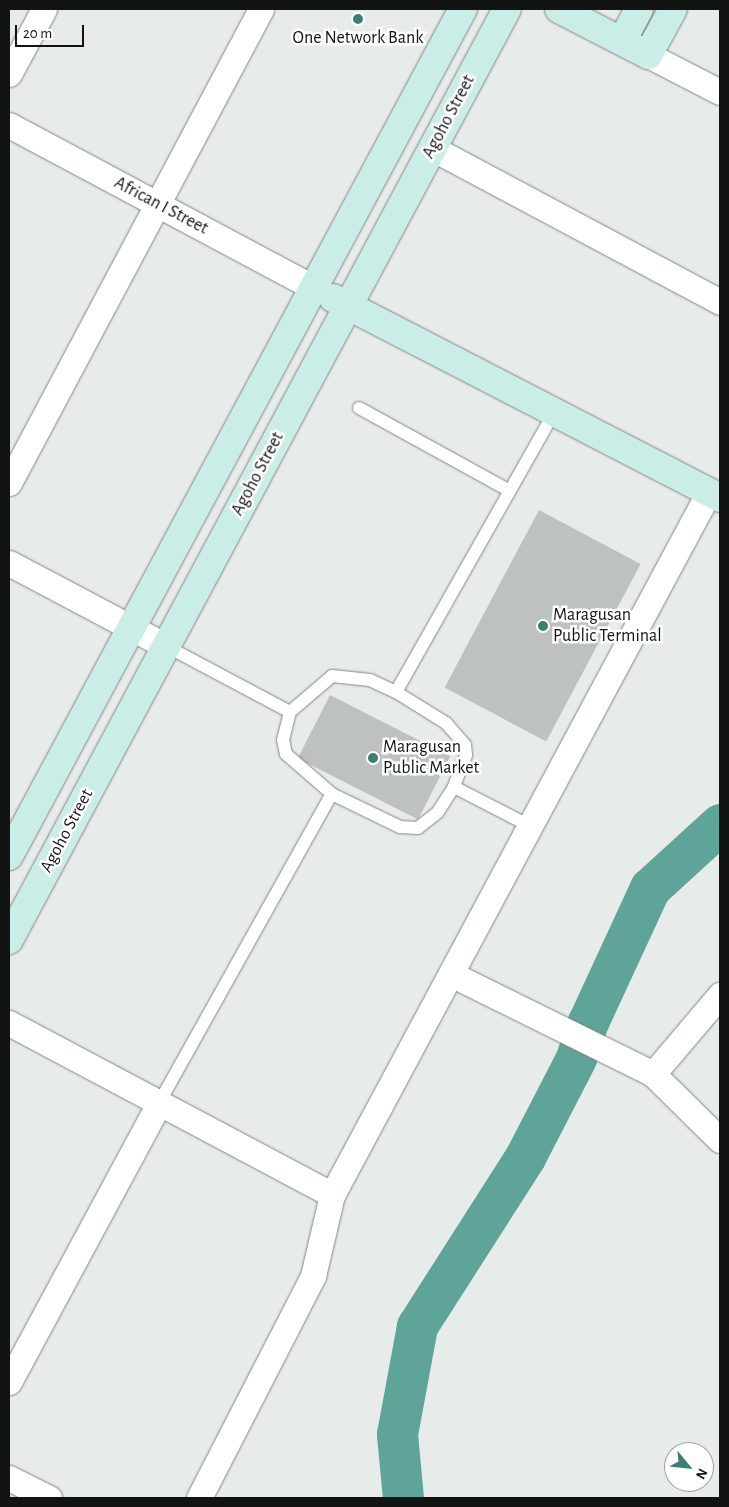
<!DOCTYPE html>
<html>
<head>
<meta charset="utf-8">
<style>
  body { margin:0 }
  #map { position:relative; width:729px; height:1507px; overflow:hidden; background:#e7ebea; font-family:"Alegreya Sans",sans-serif }
  div>[style] { position:absolute }
  .river>* { height:41px; margin:-20.5px; padding:0 20.5px; transform-origin:20.5px; border-radius:20.5px; background:#5ea499 }
  .building>* { inset:0; background:#bdc1c0; transform-origin:0 0 }
  .roads { filter:drop-shadow(0 0 1px #848786) drop-shadow(0 0 1px #848786) }
  .lane>* { height:12px; margin:-6px; padding:0 6px; transform-origin:6px; border-radius:6px; background:#fff }
  .street>* { height:25px; margin:-12.5px; padding:0 12.5px; transform-origin:12.5px; border-radius:12.5px; background:#fff }
  .secondary>* { height:28px; margin:-14px; padding:0 14px; transform-origin:14px; border-radius:14px; background:#cbede8 }
  .dots>* { width:14px; height:14px; translate:-50% -50%; box-sizing:border-box; border:2px solid #fff; border-radius:50% }
  span { translate:-50% -50%; white-space:nowrap; text-align:center; line-height:1.15; -webkit-text-stroke:5px #fff; paint-order:stroke }
  .poi-label { font-size:18px; color:#121313 }
  .left { translate:0 -50%; text-align:left }
  .street-label { font-size:18px; color:#121313 }
  .frame { position:absolute; inset:0; border:10px solid #121313; pointer-events:none }
  .north { position:absolute; left:664px; top:1442px; width:50px; height:50px; box-sizing:border-box; background:#fff; border:1px solid #a0a1a1; border-radius:50%; rotate:118deg; font-size:14px; font-weight:700; line-height:20px; text-align:center; color:#121313 }
  .north::after { content:''; display:block; margin:auto; width:18px; height:22px; background:#397f74; clip-path:polygon(50% 0,100% 100%,50% 72%,0 100%) }
  .scale { position:absolute; left:15px; top:25px; width:69px; height:22px; box-sizing:border-box; border:2px solid #121313; border-top:0; padding-left:6px; font-size:15px; line-height:18px; white-space:nowrap; color:#121313; -webkit-text-stroke:4px #fff; paint-order:stroke }
</style>
</head>
<body>
<div id="map">
  <div class="river">
    <div style="left:403px;top:1498px;width:64px;rotate:-95.4deg"></div>
    <div style="left:397px;top:1434px;width:110px;rotate:-79.5deg"></div>
    <div style="left:417px;top:1326px;width:201px;rotate:-57.4deg"></div>
    <div style="left:525px;top:1157px;width:111px;rotate:-62.7deg"></div>
    <div style="left:576px;top:1058px;width:38px;rotate:-72deg"></div>
    <div style="left:588px;top:1022px;width:148px;rotate:-65.2deg"></div>
    <div style="left:650px;top:888px;width:95px;rotate:-42.4deg"></div>
  </div>
  <div class="building">
    <div style="left:539px;top:510px;width:115px;height:201px;rotate:28deg"></div>
    <div style="left:330px;top:695px;width:135px;height:71px;rotate:27deg"></div>
  </div>
  <div class="roads">
    <div class="lane">
      <div style="left:359px;top:408px;width:170px;rotate:28.8deg"></div>
      <div style="left:166px;top:646px;width:140px;rotate:28deg"></div>
      <div style="left:332px;top:676px;width:38px;rotate:6deg"></div>
      <div style="left:370px;top:680px;width:29px;rotate:25deg"></div>
      <div style="left:396px;top:692px;width:59px;rotate:31.8deg"></div>
      <div style="left:446px;top:723px;width:29px;rotate:49deg"></div>
      <div style="left:465px;top:745px;width:10px;rotate:84deg"></div>
      <div style="left:466px;top:755px;width:34px;rotate:111deg"></div>
      <div style="left:454px;top:787px;width:31px;rotate:123deg"></div>
      <div style="left:437px;top:813px;width:24px;rotate:142deg"></div>
      <div style="left:418px;top:828px;width:18px;rotate:-177deg"></div>
      <div style="left:400px;top:827px;width:76px;rotate:-154.1deg"></div>
      <div style="left:332px;top:794px;width:61px;rotate:-139deg"></div>
      <div style="left:286px;top:754px;width:14px;rotate:-102deg"></div>
      <div style="left:283px;top:740px;width:29px;rotate:-76deg"></div>
      <div style="left:290px;top:712px;width:55px;rotate:-40.6deg"></div>
      <div style="left:396px;top:692px;width:323px;rotate:-60.5deg"></div>
      <div style="left:454px;top:787px;width:85px;rotate:27.2deg"></div>
      <div style="left:159px;top:1103px;width:354px;rotate:-60.8deg"></div>
    </div>
    <div class="street">
      <div style="left:648px;top:55px;width:81px;rotate:27.2deg"></div>
      <div style="left:9px;top:74px;width:74px;rotate:-61.7deg"></div>
      <div style="left:9px;top:125px;width:346px;rotate:28.1deg"></div>
      <div style="left:432px;top:148px;width:327px;rotate:28.1deg"></div>
      <div style="left:9px;top:483px;width:537px;rotate:-62deg"></div>
      <div style="left:9px;top:563px;width:178px;rotate:27.9deg"></div>
      <div style="left:451px;top:974px;width:225px;rotate:26.3deg"></div>
      <div style="left:653px;top:1074px;width:94px;rotate:44.6deg"></div>
      <div style="left:9px;top:1023px;width:366px;rotate:28deg"></div>
      <div style="left:653px;top:1074px;width:104px;rotate:-49.7deg"></div>
      <div style="left:9px;top:1382px;width:317px;rotate:-61.7deg"></div>
      <div style="left:9px;top:1478px;width:45px;rotate:26.6deg"></div>
      <div style="left:199px;top:1498px;width:250px;rotate:-62.8deg"></div>
      <div style="left:313px;top:1276px;width:83px;rotate:-76.8deg"></div>
      <div style="left:332px;top:1195px;width:798px;rotate:-61.8deg"></div>
    </div>
    <div class="secondary">
      <div style="left:559px;top:9px;width:100px;rotate:27.3deg"></div>
      <div style="left:648px;top:55px;width:52px;rotate:-61.5deg"></div>
      <div style="left:622px;top:41px;width:36px;rotate:-62deg"></div>
      <div style="left:333px;top:298px;width:436px;rotate:27.3deg"></div>
      <div style="left:9px;top:856px;width:961px;rotate:-61.81deg"></div>
      <div style="left:9px;top:940px;width:1056px;rotate:-61.86deg"></div>
    </div>
  </div>
  <div class="dots">
    <div style="left:358px;top:19px;background:#397f74"></div>
    <div style="left:543px;top:626px;background:#397f74"></div>
    <div style="left:373px;top:758px;background:#397f74"></div>
  </div>
  <div class="poi-label">
    <span style="left:358px;top:38px">One Network Bank</span>
    <span class="left" style="left:553px;top:626px">Maragusan<br>Public Terminal</span>
    <span class="left" style="left:383px;top:758px">Maragusan<br>Public Market</span>
  </div>
  <div class="street-label">
    <span style="left:449px;top:117px;rotate:-62deg">Agoho Street</span>
    <span style="left:161px;top:206px;rotate:28deg">African I Street</span>
    <span style="left:258px;top:474px;rotate:-62deg">Agoho Street</span>
    <span style="left:67px;top:831px;rotate:-62deg">Agoho Street</span>
  </div>
  <div class="frame"></div>
  <div class="north">N</div>
  <div class="scale">20 m</div>
</div>
</body>
</html>
